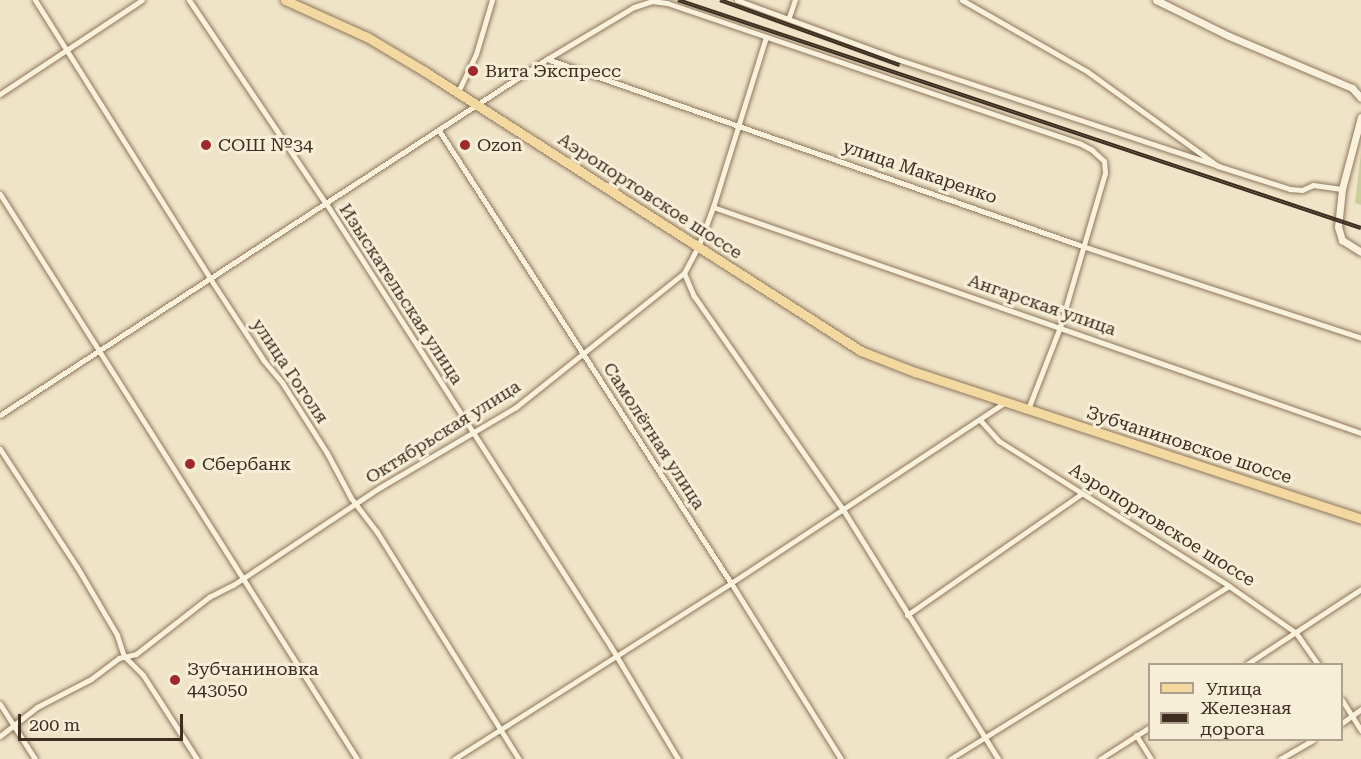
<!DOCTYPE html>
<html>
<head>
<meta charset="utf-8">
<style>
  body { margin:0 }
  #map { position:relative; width:1361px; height:759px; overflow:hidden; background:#f0e4c8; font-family:"Roboto Serif",serif }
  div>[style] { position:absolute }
  .green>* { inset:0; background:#c9cf9b }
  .roads { filter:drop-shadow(0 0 2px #8d765c) drop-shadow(0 0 2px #8d765c) }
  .minor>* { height:5px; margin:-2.5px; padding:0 2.5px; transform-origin:2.5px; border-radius:2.5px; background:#faf1dc }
  .tertiary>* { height:7px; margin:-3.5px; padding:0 3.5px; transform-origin:3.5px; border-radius:3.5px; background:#faf1dc }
  .primary>* { height:9px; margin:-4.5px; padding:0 4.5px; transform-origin:4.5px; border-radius:4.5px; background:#f3d9a0 }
  .rail>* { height:4px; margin-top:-2px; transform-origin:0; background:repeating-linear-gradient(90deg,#f7eed8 0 4.5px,#3d2e20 0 9px); box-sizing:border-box; border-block:2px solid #3d2e20 }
  .dots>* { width:16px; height:16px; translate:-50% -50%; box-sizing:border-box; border:3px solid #f7eed8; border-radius:50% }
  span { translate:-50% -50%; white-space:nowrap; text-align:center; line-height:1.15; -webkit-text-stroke:6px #f7eed8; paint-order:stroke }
  .poi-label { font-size:18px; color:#3d2e20 }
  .left { translate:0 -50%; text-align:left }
  .street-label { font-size:18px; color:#3d2e20 }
  .legend { position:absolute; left:1148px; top:663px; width:195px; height:78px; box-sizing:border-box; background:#f7eed8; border:2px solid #ada18e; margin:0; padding:8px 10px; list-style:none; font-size:18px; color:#3d2e20 }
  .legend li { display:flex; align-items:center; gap:12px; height:30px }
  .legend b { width:30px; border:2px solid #ada18e }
  .scale { position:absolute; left:18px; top:714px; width:165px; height:27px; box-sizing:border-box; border:3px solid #3d2e20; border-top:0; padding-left:8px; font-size:18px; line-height:21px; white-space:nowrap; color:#3d2e20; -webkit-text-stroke:4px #f7eed8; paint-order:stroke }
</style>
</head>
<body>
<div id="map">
  <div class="green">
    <div style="clip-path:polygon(1361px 152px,1361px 205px,1355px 203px)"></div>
  </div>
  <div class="roads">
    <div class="minor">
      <div style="left:35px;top:0;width:331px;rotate:57.8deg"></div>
      <div style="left:211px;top:280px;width:97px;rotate:56.8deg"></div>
      <div style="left:264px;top:361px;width:30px;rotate:50deg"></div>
      <div style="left:283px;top:384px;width:82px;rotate:57.5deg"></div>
      <div style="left:327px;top:453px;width:51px;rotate:61.9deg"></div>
      <div style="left:351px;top:498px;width:43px;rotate:52.6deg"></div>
      <div style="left:377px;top:532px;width:268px;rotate:58deg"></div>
      <div style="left:189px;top:0;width:247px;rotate:56.1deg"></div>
      <div style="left:327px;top:205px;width:525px;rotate:57.28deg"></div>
      <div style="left:611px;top:647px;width:131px;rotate:59.1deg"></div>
      <div style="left:737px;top:0;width:167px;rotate:20.3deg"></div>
      <div style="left:894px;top:58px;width:342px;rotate:18.4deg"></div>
      <div style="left:962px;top:0;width:145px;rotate:29.7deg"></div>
      <div style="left:1088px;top:72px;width:160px;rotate:35.9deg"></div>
      <div style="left:1218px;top:166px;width:76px;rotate:17.7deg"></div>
      <div style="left:1290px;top:189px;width:12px;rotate:5deg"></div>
      <div style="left:1302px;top:190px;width:12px;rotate:-24deg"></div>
      <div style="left:1313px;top:185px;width:29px;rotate:8deg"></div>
      <div style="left:789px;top:17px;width:18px;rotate:-71deg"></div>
      <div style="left:547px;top:59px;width:101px;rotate:-30.9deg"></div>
      <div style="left:634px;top:7px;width:19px;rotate:-18deg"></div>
      <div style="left:652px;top:1px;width:15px;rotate:8deg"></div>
      <div style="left:667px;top:3px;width:435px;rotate:18.8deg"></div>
      <div style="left:1079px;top:143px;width:15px;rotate:28deg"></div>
      <div style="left:1092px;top:150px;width:16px;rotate:43deg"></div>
      <div style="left:1104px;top:161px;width:12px;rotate:85deg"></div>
      <div style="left:1105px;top:173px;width:160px;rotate:106.3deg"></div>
      <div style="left:1060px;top:327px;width:88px;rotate:111.3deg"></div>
      <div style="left:458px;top:92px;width:42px;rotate:-64.7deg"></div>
      <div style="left:476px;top:54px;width:56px;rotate:-73.5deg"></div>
      <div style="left:0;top:94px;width:170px;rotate:-33.5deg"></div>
      <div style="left:440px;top:132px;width:537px;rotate:57.17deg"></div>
      <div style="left:731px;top:583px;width:208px;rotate:58deg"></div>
      <div style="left:0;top:194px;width:668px;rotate:57.71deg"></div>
      <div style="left:713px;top:207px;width:686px;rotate:19.23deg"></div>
      <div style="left:684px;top:273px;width:25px;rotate:67deg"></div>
      <div style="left:694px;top:296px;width:259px;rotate:55.1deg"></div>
      <div style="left:842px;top:508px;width:296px;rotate:58.1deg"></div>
      <div style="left:0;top:415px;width:653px;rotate:-33.06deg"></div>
      <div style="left:547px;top:59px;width:567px;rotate:19.27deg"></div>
      <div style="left:1082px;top:246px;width:294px;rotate:18.2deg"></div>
      <div style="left:981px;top:421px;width:27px;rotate:48deg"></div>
      <div style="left:999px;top:441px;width:272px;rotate:32.2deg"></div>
      <div style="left:1229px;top:586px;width:82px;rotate:35deg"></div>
      <div style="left:1296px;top:633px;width:38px;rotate:55deg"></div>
      <div style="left:0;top:449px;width:141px;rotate:56.9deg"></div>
      <div style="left:77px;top:567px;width:79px;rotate:59.5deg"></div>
      <div style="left:117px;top:635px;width:22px;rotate:72deg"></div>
      <div style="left:124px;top:656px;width:27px;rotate:45deg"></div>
      <div style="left:143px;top:675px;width:100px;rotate:57.3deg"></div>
      <div style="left:907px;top:615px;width:212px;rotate:-34.8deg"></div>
      <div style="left:1247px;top:664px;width:136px;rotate:-33.3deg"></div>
      <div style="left:1342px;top:700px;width:36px;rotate:58deg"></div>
      <div style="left:0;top:704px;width:65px;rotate:57.5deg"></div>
      <div style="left:1342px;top:723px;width:24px;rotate:-36deg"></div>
      <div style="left:1136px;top:735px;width:28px;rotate:58deg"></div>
      <div style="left:0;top:736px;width:47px;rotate:-38.1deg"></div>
      <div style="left:37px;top:707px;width:61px;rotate:-27.4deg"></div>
      <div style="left:91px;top:679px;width:35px;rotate:-37deg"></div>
      <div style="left:119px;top:658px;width:17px;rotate:-13deg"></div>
      <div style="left:136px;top:654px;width:93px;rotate:-38deg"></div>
      <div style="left:209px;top:597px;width:27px;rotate:-27deg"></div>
      <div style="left:233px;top:585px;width:175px;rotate:-33.6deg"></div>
      <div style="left:379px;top:488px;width:159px;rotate:-30.6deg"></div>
      <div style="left:516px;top:407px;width:215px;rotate:-38.6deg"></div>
      <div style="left:684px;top:273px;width:30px;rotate:-62deg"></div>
      <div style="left:698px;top:247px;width:43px;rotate:-69.4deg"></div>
      <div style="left:713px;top:207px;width:178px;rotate:-72.7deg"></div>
      <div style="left:454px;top:759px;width:328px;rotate:-32.4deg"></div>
      <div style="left:731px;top:583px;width:329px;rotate:-33.4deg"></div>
      <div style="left:950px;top:759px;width:328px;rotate:-31.8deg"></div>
      <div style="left:1100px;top:759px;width:59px;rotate:-32.6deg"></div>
      <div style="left:1280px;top:759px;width:38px;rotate:-30deg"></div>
    </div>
    <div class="tertiary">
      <div style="left:1156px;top:0;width:81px;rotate:26.3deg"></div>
      <div style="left:1229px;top:36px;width:134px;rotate:22.9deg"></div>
      <div style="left:1352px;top:88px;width:13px;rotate:48deg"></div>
      <div style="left:1361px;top:117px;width:74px;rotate:104.8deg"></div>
      <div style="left:1342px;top:189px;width:38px;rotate:96deg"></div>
      <div style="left:1338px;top:227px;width:14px;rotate:73deg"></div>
      <div style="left:1342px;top:240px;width:22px;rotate:32deg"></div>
    </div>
    <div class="primary">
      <div style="left:285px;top:0;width:90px;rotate:24.3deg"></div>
      <div style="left:367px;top:37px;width:66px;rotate:30.8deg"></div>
      <div style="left:424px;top:71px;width:519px;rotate:32.65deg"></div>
      <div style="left:861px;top:351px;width:58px;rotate:21.3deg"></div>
      <div style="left:915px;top:372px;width:470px;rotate:18.2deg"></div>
    </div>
  </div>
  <div class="rail">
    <div style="left:678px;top:0;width:720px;rotate:18.46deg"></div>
    <div style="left:720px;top:0;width:191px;rotate:19.9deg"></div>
  </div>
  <div class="dots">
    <div style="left:473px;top:71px;background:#9e2a2b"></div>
    <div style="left:206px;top:145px;background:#9e2a2b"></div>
    <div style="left:465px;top:145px;background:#9e2a2b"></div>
    <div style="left:190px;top:464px;background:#9e2a2b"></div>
    <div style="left:175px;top:680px;background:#9e2a2b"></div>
  </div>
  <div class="poi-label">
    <span class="left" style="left:485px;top:71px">Вита Экспресс</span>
    <span class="left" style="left:218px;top:145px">СОШ №34</span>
    <span class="left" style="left:477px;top:145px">Ozon</span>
    <span class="left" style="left:202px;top:464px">Сбербанк</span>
    <span class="left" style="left:187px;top:680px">Зубчаниновка<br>443050</span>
  </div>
  <div class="street-label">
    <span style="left:920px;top:172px;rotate:19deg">улица Макаренко</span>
    <span style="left:650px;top:196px;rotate:33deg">Аэропортовское шоссе</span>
    <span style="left:401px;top:294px;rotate:57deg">Изыскательская улица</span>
    <span style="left:1042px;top:305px;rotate:19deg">Ангарская улица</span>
    <span style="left:290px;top:371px;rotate:56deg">улица Гоголя</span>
    <span style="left:443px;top:432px;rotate:-32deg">Октябрьская улица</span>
    <span style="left:654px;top:436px;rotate:57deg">Самолётная улица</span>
    <span style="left:1189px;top:445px;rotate:18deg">Зубчаниновское шоссе</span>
    <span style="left:1162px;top:525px;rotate:32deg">Аэропортовское шоссе</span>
  </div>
  <ul class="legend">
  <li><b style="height:8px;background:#f3d9a0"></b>Улица</li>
  <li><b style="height:8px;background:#3d2e20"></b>Железная дорога</li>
  </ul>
  <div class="scale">200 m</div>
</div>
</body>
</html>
